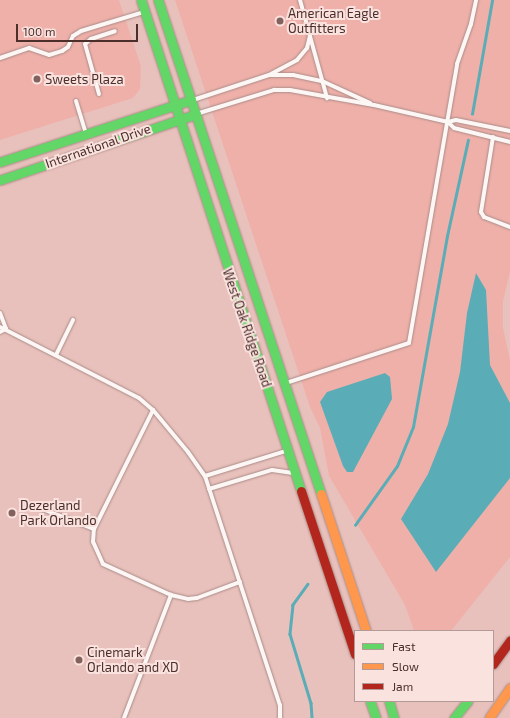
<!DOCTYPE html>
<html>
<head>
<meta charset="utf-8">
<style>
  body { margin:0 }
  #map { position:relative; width:510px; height:718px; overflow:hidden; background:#e9c1bc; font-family:"Exo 2",sans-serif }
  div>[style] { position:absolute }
  .built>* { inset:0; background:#efb0a9 }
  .water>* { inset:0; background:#5aadb6 }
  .stream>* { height:2.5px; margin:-1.25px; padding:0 1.25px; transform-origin:1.25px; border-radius:1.25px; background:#5aadb6 }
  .roads { filter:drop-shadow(0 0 1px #aa8c88) drop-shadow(0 0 1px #aa8c88) }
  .lane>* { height:4px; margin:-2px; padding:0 2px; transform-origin:2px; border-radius:2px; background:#fcf6f5 }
  .fast>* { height:9px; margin:-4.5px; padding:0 4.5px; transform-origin:4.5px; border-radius:4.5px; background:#63d668 }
  .slow>* { height:9px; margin:-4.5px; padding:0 4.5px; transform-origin:4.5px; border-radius:4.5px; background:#ff974d }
  .jam>* { height:9px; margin:-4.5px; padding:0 4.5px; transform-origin:4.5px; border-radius:4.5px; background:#b3261e }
  .dots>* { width:11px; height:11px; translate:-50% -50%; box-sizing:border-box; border:2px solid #fae2df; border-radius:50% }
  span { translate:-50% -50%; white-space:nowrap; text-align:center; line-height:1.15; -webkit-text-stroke:4px #fae2df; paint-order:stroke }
  .poi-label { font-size:13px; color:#4c2f2b }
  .left { translate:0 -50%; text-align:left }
  .street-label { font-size:13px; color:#4c2f2b }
  .legend { position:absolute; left:354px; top:630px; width:140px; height:72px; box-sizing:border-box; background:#fae2df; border:1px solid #b49a97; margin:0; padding:5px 7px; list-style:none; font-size:12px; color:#4c2f2b }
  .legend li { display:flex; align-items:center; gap:8px; height:20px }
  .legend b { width:20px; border:1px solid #b49a97 }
  .scale { position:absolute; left:16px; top:24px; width:122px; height:18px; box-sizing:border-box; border:2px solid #4c2f2b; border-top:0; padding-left:5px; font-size:12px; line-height:14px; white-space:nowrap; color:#4c2f2b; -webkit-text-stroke:3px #fae2df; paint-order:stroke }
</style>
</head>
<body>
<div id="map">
  <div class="built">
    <div style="clip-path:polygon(0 0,119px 0,141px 66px,140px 89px,133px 98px,0 140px)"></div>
    <div style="clip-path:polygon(175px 0,510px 0,510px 272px,503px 301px,503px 328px,510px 360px,510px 557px,451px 631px,414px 631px,405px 605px,329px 476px,320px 428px,310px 407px)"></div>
  </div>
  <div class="water">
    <div style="clip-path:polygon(476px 273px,486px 290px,490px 365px,510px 403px,510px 478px,436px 572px,401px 519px,428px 474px,448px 424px,460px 372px,467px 313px)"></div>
    <div style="clip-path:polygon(385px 373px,390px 377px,392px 399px,353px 472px,347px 472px,343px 466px,320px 402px,327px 392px)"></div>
  </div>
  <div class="stream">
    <div style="left:472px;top:114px;width:116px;rotate:-80deg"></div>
    <div style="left:355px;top:525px;width:72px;rotate:-54.6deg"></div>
    <div style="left:397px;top:466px;width:42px;rotate:-67.7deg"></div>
    <div style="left:413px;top:427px;width:194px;rotate:-79.9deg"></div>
    <div style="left:447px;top:236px;width:98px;rotate:-77.7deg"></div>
    <div style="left:308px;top:584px;width:26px;rotate:126deg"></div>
    <div style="left:293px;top:605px;width:29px;rotate:96deg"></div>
    <div style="left:290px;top:634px;width:72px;rotate:73.1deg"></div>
    <div style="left:311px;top:703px;width:15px;rotate:86deg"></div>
  </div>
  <div class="roads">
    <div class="lane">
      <div style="left:300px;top:0;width:102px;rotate:74.6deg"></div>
      <div style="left:0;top:58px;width:31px;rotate:-19deg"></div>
      <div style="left:29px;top:48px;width:21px;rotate:19deg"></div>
      <div style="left:49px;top:55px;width:14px;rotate:-17deg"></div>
      <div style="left:62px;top:51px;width:7px;rotate:-34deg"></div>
      <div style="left:68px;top:47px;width:12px;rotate:-66deg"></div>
      <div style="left:73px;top:36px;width:9px;rotate:-32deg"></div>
      <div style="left:81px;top:31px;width:66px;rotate:-16.8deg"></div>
      <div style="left:270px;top:75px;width:23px"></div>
      <div style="left:293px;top:75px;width:30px;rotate:12deg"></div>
      <div style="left:322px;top:81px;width:53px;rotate:24.6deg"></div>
      <div style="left:99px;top:94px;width:52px;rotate:-105.6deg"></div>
      <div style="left:85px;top:44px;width:8px;rotate:-40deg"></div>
      <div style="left:91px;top:39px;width:25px;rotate:-18deg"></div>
      <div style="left:193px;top:100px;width:80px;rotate:-18.2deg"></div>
      <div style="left:269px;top:75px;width:32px;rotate:-28deg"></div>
      <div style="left:297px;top:60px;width:16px;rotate:-50deg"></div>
      <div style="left:307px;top:48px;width:12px;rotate:-76deg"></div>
      <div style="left:76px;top:101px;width:34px;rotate:73deg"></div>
      <div style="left:196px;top:114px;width:82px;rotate:-17.1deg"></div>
      <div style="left:274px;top:90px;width:16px"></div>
      <div style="left:290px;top:90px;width:85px;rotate:10.1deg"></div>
      <div style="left:374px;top:105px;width:76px;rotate:12.9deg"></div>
      <div style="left:448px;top:122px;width:8px;rotate:-14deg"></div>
      <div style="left:456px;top:120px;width:55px;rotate:11.5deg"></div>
      <div style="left:448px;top:122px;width:8px;rotate:45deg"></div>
      <div style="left:454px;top:128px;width:58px;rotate:14deg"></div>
      <div style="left:493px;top:137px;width:76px;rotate:99.1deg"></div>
      <div style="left:481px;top:212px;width:6px;rotate:59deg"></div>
      <div style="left:484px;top:217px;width:28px;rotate:21deg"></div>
      <div style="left:0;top:313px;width:17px;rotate:69deg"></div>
      <div style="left:0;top:327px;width:156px;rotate:27.1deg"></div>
      <div style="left:139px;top:398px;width:18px;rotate:41deg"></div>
      <div style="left:153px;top:410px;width:55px;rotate:50.2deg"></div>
      <div style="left:188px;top:452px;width:29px;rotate:55deg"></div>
      <div style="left:205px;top:476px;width:241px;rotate:71.9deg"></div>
      <div style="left:280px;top:705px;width:13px;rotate:90deg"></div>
      <div style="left:0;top:332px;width:7px;rotate:-27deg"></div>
      <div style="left:56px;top:355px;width:39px;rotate:-64deg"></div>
      <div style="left:286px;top:383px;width:129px;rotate:-18deg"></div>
      <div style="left:409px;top:343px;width:283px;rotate:-80.2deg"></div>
      <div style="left:457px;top:64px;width:42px;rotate:-70.7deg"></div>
      <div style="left:471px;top:24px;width:25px;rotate:-78deg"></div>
      <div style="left:205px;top:476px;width:85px;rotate:-17.2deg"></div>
      <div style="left:209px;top:489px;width:66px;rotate:-16.8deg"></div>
      <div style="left:272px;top:470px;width:21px;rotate:8deg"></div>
      <div style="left:32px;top:505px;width:66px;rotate:21.2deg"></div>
      <div style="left:171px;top:595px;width:17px;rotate:13deg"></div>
      <div style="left:188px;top:599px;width:9px;rotate:-6deg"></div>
      <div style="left:197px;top:598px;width:46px;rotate:-20.4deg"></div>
      <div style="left:124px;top:718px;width:132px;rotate:-69.1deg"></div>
      <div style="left:171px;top:595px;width:75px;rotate:-155.5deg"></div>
      <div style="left:103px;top:564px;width:24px;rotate:-114deg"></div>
      <div style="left:93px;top:542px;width:13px;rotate:-86deg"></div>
      <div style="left:94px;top:529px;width:133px;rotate:-63.6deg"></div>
    </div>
    <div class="fast">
      <div style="left:141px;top:0;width:516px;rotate:71.95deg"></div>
      <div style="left:158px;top:0;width:520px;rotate:71.74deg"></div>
      <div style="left:0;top:162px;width:201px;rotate:-18deg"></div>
      <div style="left:0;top:180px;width:207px;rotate:-18.6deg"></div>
      <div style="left:370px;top:701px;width:18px;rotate:71deg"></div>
      <div style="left:389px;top:701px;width:18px;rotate:74deg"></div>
      <div style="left:454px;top:718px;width:22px;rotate:-51deg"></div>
    </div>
    <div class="slow">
      <div style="left:321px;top:494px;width:144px;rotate:71.8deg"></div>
      <div style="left:489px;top:718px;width:37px;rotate:-55deg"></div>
    </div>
    <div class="jam">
      <div style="left:301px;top:491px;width:172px;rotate:71.7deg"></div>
      <div style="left:493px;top:664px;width:29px;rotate:-54deg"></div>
    </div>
  </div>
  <div class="dots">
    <div style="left:280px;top:21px;background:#83625e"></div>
    <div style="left:37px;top:79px;background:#83625e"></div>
    <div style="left:12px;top:513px;background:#83625e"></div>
    <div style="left:79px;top:660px;background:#83625e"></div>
  </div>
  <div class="poi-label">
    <span class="left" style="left:288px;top:21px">American Eagle<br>Outfitters</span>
    <span class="left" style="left:45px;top:79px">Sweets Plaza</span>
    <span class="left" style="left:20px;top:513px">Dezerland<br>Park Orlando</span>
    <span class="left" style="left:87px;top:660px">Cinemark<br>Orlando and XD</span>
  </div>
  <div class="street-label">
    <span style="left:98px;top:146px;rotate:-19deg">International Drive</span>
    <span style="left:247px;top:328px;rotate:71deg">West Oak Ridge Road</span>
  </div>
  <ul class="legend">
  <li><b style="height:5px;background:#63d668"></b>Fast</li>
  <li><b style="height:5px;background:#ff974d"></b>Slow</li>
  <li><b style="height:5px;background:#b3261e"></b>Jam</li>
  </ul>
  <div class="scale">100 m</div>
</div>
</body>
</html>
